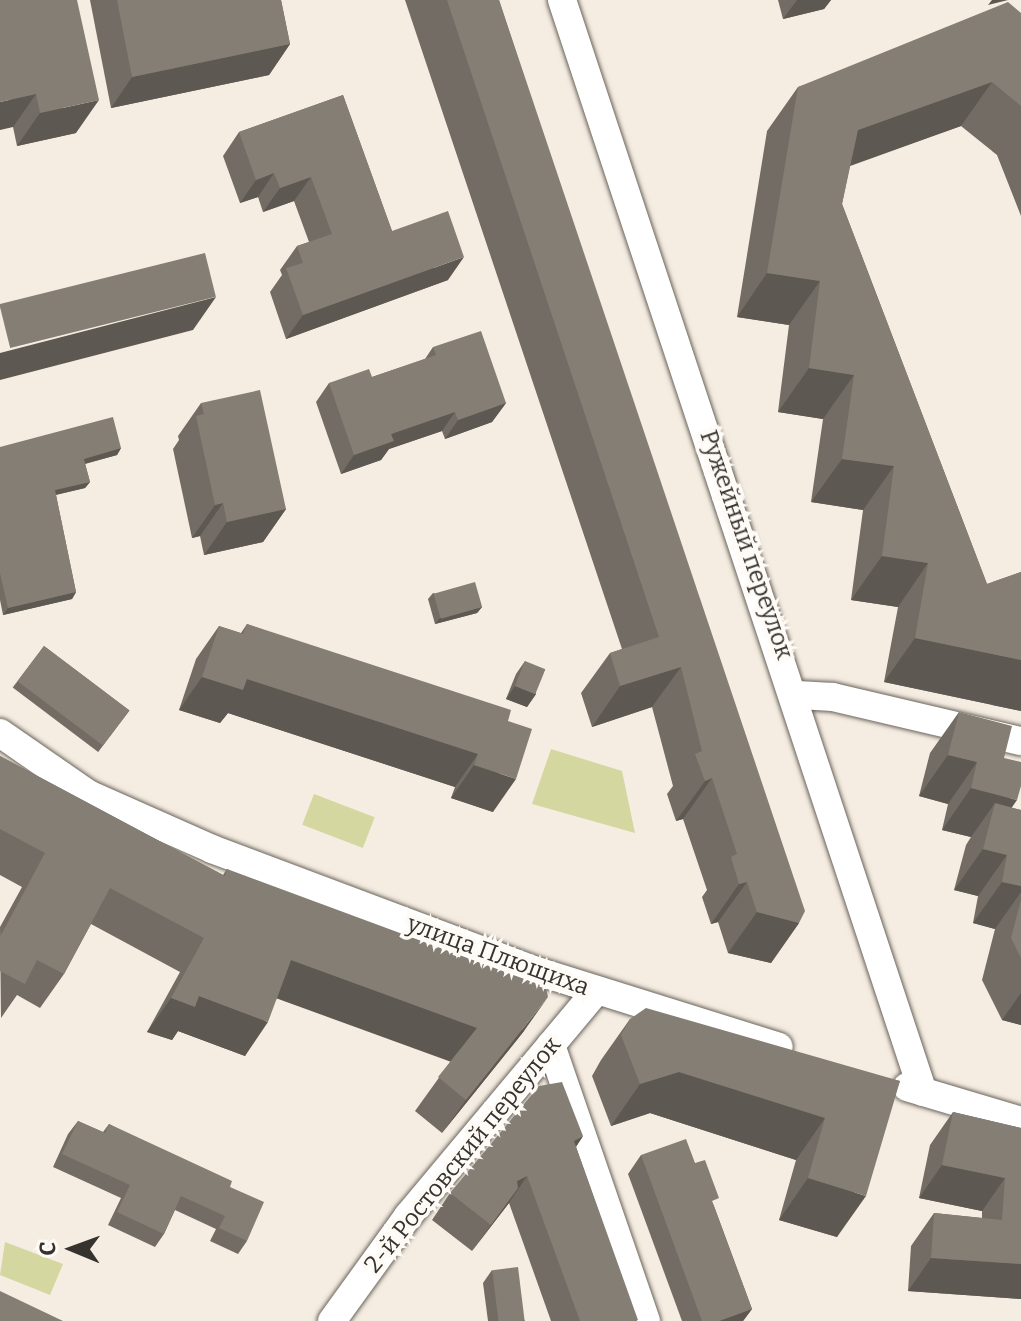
<!DOCTYPE html>
<html>
<head>
<meta charset="utf-8">
<style>
  body { margin:0 }
  #map { position:relative; width:1021px; height:1321px; overflow:hidden; background:#f5ede2; font-family:Bitter,serif }
  div>[style] { position:absolute }
  .green>* { inset:0; background:#d4d8a0; transform-origin:0 0 }
  .roads { filter:drop-shadow(0 0 2px #6a635a) drop-shadow(0 0 2px #6a635a) }
  .minor>* { height:28px; margin:-14px; padding:0 14px; transform-origin:14px; border-radius:14px; background:#fff }
  .wall>* { inset:0; background:#726c64; transform-origin:0 0 }
  .shaded-wall>* { inset:0; background:#5d5851; transform-origin:0 0 }
  .building>* { inset:0; background:#857e74; transform-origin:0 0 }
  span { translate:-50% -50%; white-space:nowrap; text-align:center; line-height:1.15; -webkit-text-stroke:7px #fefbf7; paint-order:stroke }
  .street-label { font-size:24px; color:#36332f }
  .north { position:absolute; left:32px; top:1209px; width:80px; height:80px; -webkit-text-stroke:6px #fefbf7; paint-order:stroke; rotate:271deg; font-size:22px; font-weight:700; line-height:32px; text-align:center; color:#36332f }
  .north::after { content:''; display:block; margin:auto; width:28px; height:36px; background:#36332f; clip-path:polygon(50% 0,100% 100%,50% 72%,0 100%) }
</style>
</head>
<body>
<div id="map">
  <div class="green">
    <div style="clip-path:polygon(551px 749px,622px 771px,635px 833px,532px 804px)"></div>
    <div style="left:314px;top:794px;width:65px;height:33px;rotate:21deg"></div>
    <div style="clip-path:polygon(5px 1242px,63px 1264px,50px 1295px,0 1275px)"></div>
  </div>
  <div class="roads">
    <div class="minor">
      <div style="left:562px;top:0;width:1150px;rotate:71.71deg"></div>
      <div style="left:796px;top:695px;width:37px;rotate:3deg"></div>
      <div style="left:833px;top:697px;width:193px;rotate:13.2deg"></div>
      <div style="left:0;top:733px;width:107px;rotate:34.7deg"></div>
      <div style="left:88px;top:794px;width:136px;rotate:23.9deg"></div>
      <div style="left:212px;top:849px;width:350px;rotate:20.6deg"></div>
      <div style="left:540px;top:972px;width:250px;rotate:17.4deg"></div>
      <div style="left:551px;top:1045px;width:292px;rotate:71deg"></div>
      <div style="left:907px;top:1087px;width:119px;rotate:16.6deg"></div>
      <div style="left:332px;top:1321px;width:130px;rotate:-54.1deg"></div>
      <div style="left:408px;top:1216px;width:293px;rotate:-50.1deg"></div>
    </div>
  </div>
  <div class="wall">
    <div style="clip-path:polygon(0 0,76px 133px,17px 146px,13px 127px)"></div>
    <div style="clip-path:polygon(90px 0,281px 0,290px 44px,269px 75px,111px 108px)"></div>
    <div style="clip-path:polygon(405px 0,499px 0,799px 923px,771px 963px,728px 953px,718px 922px,711px 924px,702px 897px,707px 890px,683px 819px,676px 821px,667px 794px,673px 786px,652px 707px,592px 727px,581px 693px,610px 653px,622px 649px)"></div>
    <div style="clip-path:polygon(778px 0,831px 0,824px 9px,783px 19px)"></div>
    <div style="clip-path:polygon(1021px 13px,1021px 216px,997px 155px,961px 126px,850px 165px,842px 204px,987px 584px,1021px 572px,1021px 711px,884px 682px,898px 607px,851px 600px,863px 510px,811px 502px,823px 419px,778px 412px,789px 325px,737px 317px,767px 131px,798px 87px)"></div>
    <div style="clip-path:polygon(343px 95px,392px 231px,448px 280px,286px 339px,270px 292px,282px 275px,280px 270px,297px 246px,309px 242px,294px 201px,263px 212px,258px 197px,240px 203px,223px 156px,239px 132px)"></div>
    <div style="clip-path:polygon(433px 347px,506px 403px,492px 422px,445px 439px,442px 431px,389px 449px,381px 460px,341px 474px,316px 402px,329px 383px,372px 377px,425px 359px)"></div>
    <div style="clip-path:polygon(201px 403px,286px 509px,263px 542px,204px 555px,200px 536px,192px 538px,173px 449px,179px 440px,178px 436px)"></div>
    <div style="clip-path:polygon(0 447px,121px 448px,117px 455px,85px 464px,90px 482px,85px 488px,56px 495px,76px 592px,72px 599px,3px 615px,0 600px)"></div>
    <div style="clip-path:polygon(433px 593px,482px 607px,477px 613px,435px 624px,428px 599px)"></div>
    <div style="clip-path:polygon(247px 624px,508px 721px,493px 812px,451px 798px,455px 787px,228px 713px,220px 723px,179px 710px,196px 659px,219px 626px,241px 633px)"></div>
    <div style="left:44px;top:646px;width:107px;height:52px;rotate:37deg"></div>
    <div style="clip-path:polygon(525px 661px,536px 694px,527px 707px,506px 699px,516px 674px)"></div>
    <div style="clip-path:polygon(959px 712px,1004px 758px,1012px 808px,1021px 810px,1021px 1025px,1002px 1020px,982px 980px,995px 929px,973px 923px,978px 896px,954px 890px,966px 845px,971px 837px,942px 830px,948px 804px,919px 796px,930px 753px)"></div>
    <div style="clip-path:polygon(0 756px,223px 875px,227px 869px,524px 1031px,442px 1133px,415px 1111px,451px 1061px,277px 998px,245px 1056px,178px 1031px,172px 1040px,147px 1032px,180px 972px,91px 924px,64px 974px,40px 1008px,17px 995px,1px 1018px,0 927px,22px 887px,0 875px)"></div>
    <div style="clip-path:polygon(630px 1019px,900px 1081px,837px 1237px,779px 1220px,796px 1160px,650px 1113px,611px 1126px,592px 1076px,601px 1060px)"></div>
    <div style="clip-path:polygon(953px 1112px,1021px 1128px,1021px 1299px,908px 1291px,911px 1246px,934px 1213px,982px 1218px,982px 1211px,919px 1198px,930px 1145px)"></div>
    <div style="clip-path:polygon(78px 1121px,103px 1132px,109px 1124px,230px 1187px,247px 1241px,238px 1254px,210px 1241px,216px 1229px,175px 1210px,164px 1234px,155px 1247px,108px 1225px,121px 1198px,53px 1167px,68px 1134px)"></div>
    <div style="clip-path:polygon(583px 1136px,576px 1147px,637px 1321px,551px 1321px,509px 1203px,472px 1251px,432px 1220px,450px 1193px)"></div>
    <div style="clip-path:polygon(641px 1155px,695px 1163px,714px 1206px,752px 1309px,743px 1321px,682px 1321px,628px 1174px)"></div>
    <div style="clip-path:polygon(492px 1270px,525px 1321px,488px 1321px,483px 1283px)"></div>
  </div>
  <div class="shaded-wall">
    <div style="clip-path:polygon(797px 0,831px 0,824px 9px,783px 19px)"></div>
    <div style="clip-path:polygon(992px 0,1008px 0,988px 5px)"></div>
    <div style="clip-path:polygon(290px 44px,269px 75px,111px 108px,132px 77px)"></div>
    <div style="clip-path:polygon(992px 82px,961px 126px,828px 174px,858px 130px)"></div>
    <div style="clip-path:polygon(36px 94px,13px 127px,0 130px,0 102px)"></div>
    <div style="clip-path:polygon(99px 100px,76px 133px,17px 146px,40px 113px)"></div>
    <div style="clip-path:polygon(274px 173px,258px 197px,240px 203px,256px 180px)"></div>
    <div style="clip-path:polygon(311px 177px,294px 201px,263px 212px,280px 188px)"></div>
    <div style="clip-path:polygon(464px 257px,448px 280px,286px 339px,303px 315px)"></div>
    <div style="clip-path:polygon(767px 273px,820px 281px,789px 325px,737px 317px)"></div>
    <div style="clip-path:polygon(216px 297px,193px 330px,0 380px,0 353px)"></div>
    <div style="clip-path:polygon(809px 368px,854px 375px,823px 419px,778px 412px)"></div>
    <div style="clip-path:polygon(506px 403px,492px 422px,445px 439px,458px 420px)"></div>
    <div style="clip-path:polygon(455px 412px,442px 431px,389px 449px,381px 460px,341px 474px,354px 455px,391px 434px)"></div>
    <div style="clip-path:polygon(121px 448px,117px 455px,80px 465px,84px 459px)"></div>
    <div style="clip-path:polygon(842px 459px,894px 466px,863px 510px,811px 502px)"></div>
    <div style="clip-path:polygon(90px 482px,85px 488px,50px 496px,55px 490px)"></div>
    <div style="clip-path:polygon(223px 503px,200px 536px,192px 538px,215px 505px)"></div>
    <div style="clip-path:polygon(286px 509px,263px 542px,204px 555px,227px 522px)"></div>
    <div style="clip-path:polygon(882px 556px,928px 563px,898px 607px,851px 600px)"></div>
    <div style="clip-path:polygon(76px 592px,72px 599px,3px 615px,8px 608px)"></div>
    <div style="clip-path:polygon(482px 607px,477px 613px,435px 624px,440px 618px)"></div>
    <div style="clip-path:polygon(915px 638px,1021px 660px,1021px 711px,884px 682px)"></div>
    <div style="clip-path:polygon(681px 667px,652px 707px,592px 727px,620px 686px)"></div>
    <div style="clip-path:polygon(202px 677px,247px 679px,478px 754px,455px 787px,228px 713px,220px 723px,179px 710px)"></div>
    <div style="clip-path:polygon(515px 686px,536px 694px,527px 707px,506px 699px)"></div>
    <div style="clip-path:polygon(948px 755px,977px 762px,948px 804px,919px 796px)"></div>
    <div style="clip-path:polygon(474px 765px,516px 779px,493px 812px,451px 798px)"></div>
    <div style="clip-path:polygon(712px 778px,683px 819px,676px 821px,705px 781px)"></div>
    <div style="clip-path:polygon(971px 788px,1017px 800px,988px 842px,995px 803px,971px 837px,942px 830px)"></div>
    <div style="clip-path:polygon(983px 849px,1007px 855px,978px 896px,954px 890px)"></div>
    <div style="clip-path:polygon(747px 882px,718px 922px,711px 924px,739px 884px)"></div>
    <div style="clip-path:polygon(1002px 882px,1021px 886px,1021px 892px,995px 929px,973px 923px)"></div>
    <div style="clip-path:polygon(757px 912px,799px 923px,771px 963px,728px 953px)"></div>
    <div style="left:291px;top:960px;width:198px;height:41px;rotate:20deg"></div>
    <div style="clip-path:polygon(1021px 993px,1021px 1025px,1002px 1020px)"></div>
    <div style="clip-path:polygon(199px 996px,268px 1022px,245px 1056px,178px 1031px,172px 1040px,147px 1032px,171px 998px)"></div>
    <div style="clip-path:polygon(548px 997px,524px 1031px,442px 1133px,466px 1100px)"></div>
    <div style="clip-path:polygon(679px 1072px,825px 1118px,796px 1160px,650px 1113px,611px 1126px,640px 1084px)"></div>
    <div style="clip-path:polygon(583px 1136px,565px 1163px,574px 1141px)"></div>
    <div style="clip-path:polygon(942px 1165px,1005px 1178px,982px 1211px,919px 1198px)"></div>
    <div style="clip-path:polygon(527px 1176px,509px 1203px,472px 1251px,491px 1225px,517px 1181px)"></div>
    <div style="clip-path:polygon(808px 1178px,866px 1196px,837px 1237px,779px 1220px)"></div>
    <div style="clip-path:polygon(931px 1258px,1021px 1264px,1021px 1299px,908px 1291px)"></div>
    <div style="clip-path:polygon(752px 1309px,743px 1321px,719px 1321px)"></div>
  </div>
  <div class="building">
    <div style="clip-path:polygon(0 0,77px 0,99px 100px,40px 113px,36px 94px,0 102px)"></div>
    <div style="clip-path:polygon(117px 0,281px 0,290px 44px,132px 77px)"></div>
    <div style="clip-path:polygon(447px 0,499px 0,805px 911px,799px 923px,757px 912px,747px 882px,739px 884px,731px 857px,737px 854px,712px 778px,705px 781px,695px 754px,702px 751px,681px 667px,620px 686px,610px 653px,659px 637px)"></div>
    <div style="clip-path:polygon(1008px 2px,1021px 13px,1021px 106px,992px 82px,858px 130px,842px 204px,987px 584px,1021px 572px,1021px 660px,915px 638px,928px 563px,882px 556px,894px 466px,842px 459px,854px 375px,809px 368px,820px 281px,767px 273px,798px 87px)"></div>
    <div style="clip-path:polygon(343px 95px,392px 231px,448px 211px,464px 257px,303px 315px,286px 268px,303px 263px,297px 246px,332px 234px,311px 177px,280px 188px,274px 173px,256px 180px,239px 132px)"></div>
    <div style="left:205px;top:253px;width:45px;height:212px;rotate:76deg"></div>
    <div style="clip-path:polygon(481px 331px,506px 403px,458px 420px,455px 412px,391px 434px,394px 441px,354px 455px,329px 383px,369px 369px,372px 377px,436px 355px,433px 347px)"></div>
    <div style="clip-path:polygon(260px 390px,286px 509px,227px 522px,223px 503px,215px 505px,196px 416px,204px 414px,201px 403px)"></div>
    <div style="clip-path:polygon(113px 417px,121px 448px,84px 459px,90px 482px,55px 490px,76px 592px,8px 608px,0 573px,0 447px)"></div>
    <div style="left:475px;top:582px;width:26px;height:43px;rotate:74deg"></div>
    <div style="clip-path:polygon(247px 624px,511px 710px,508px 721px,532px 729px,516px 779px,474px 765px,478px 754px,247px 679px,243px 690px,202px 677px,219px 626px,243px 634px)"></div>
    <div style="left:44px;top:646px;width:107px;height:44px;rotate:37deg"></div>
    <div style="left:525px;top:661px;width:22px;height:27px;rotate:22deg"></div>
    <div style="clip-path:polygon(959px 712px,1012px 726px,1004px 758px,1021px 762px,1021px 786px,1017px 800px,971px 788px,977px 762px,948px 755px)"></div>
    <div style="clip-path:polygon(0 756px,225px 876px,227px 869px,546px 987px,548px 997px,466px 1100px,438px 1077px,477px 1028px,291px 960px,268px 1022px,199px 996px,195px 1007px,171px 998px,204px 938px,110px 888px,64px 974px,37px 960px,25px 984px,0 971px,0 937px,45px 853px,0 829px)"></div>
    <div style="clip-path:polygon(995px 803px,1021px 810px,1021px 886px,1002px 882px,1007px 855px,983px 849px)"></div>
    <div style="clip-path:polygon(1021px 900px,1021px 958px,1011px 938px)"></div>
    <div style="clip-path:polygon(646px 1008px,900px 1081px,866px 1196px,808px 1178px,825px 1118px,679px 1072px,640px 1084px,621px 1035px,630px 1019px)"></div>
    <div style="clip-path:polygon(562px 1082px,583px 1136px,574px 1141px,638px 1320px,634px 1321px,580px 1321px,527px 1176px,517px 1181px,518px 1188px,491px 1225px,450px 1193px,539px 1086px)"></div>
    <div style="clip-path:polygon(953px 1112px,1021px 1128px,1021px 1264px,931px 1258px,934px 1213px,1002px 1220px,1005px 1178px,942px 1165px)"></div>
    <div style="clip-path:polygon(78px 1121px,105px 1133px,109px 1124px,232px 1181px,230px 1187px,264px 1202px,247px 1241px,219px 1228px,225px 1216px,181px 1196px,164px 1234px,117px 1212px,130px 1185px,62px 1154px)"></div>
    <div style="clip-path:polygon(686px 1139px,695px 1163px,705px 1160px,719px 1198px,712px 1201px,752px 1309px,719px 1321px,702px 1321px,641px 1155px)"></div>
    <div style="left:518px;top:1267px;width:54px;height:26px;rotate:83deg"></div>
    <div style="clip-path:polygon(0 1291px,63px 1321px,0 1321px)"></div>
  </div>
  <div class="street-label">
    <span style="left:746px;top:545px;rotate:71deg">Ружейный переулок</span>
    <span style="left:498px;top:956px;rotate:20deg">улица Плющиха</span>
    <span style="left:463px;top:1155px;rotate:-51deg">2-й Ростовский переулок</span>
  </div>
  <div class="north">С</div>
</div>
</body>
</html>
